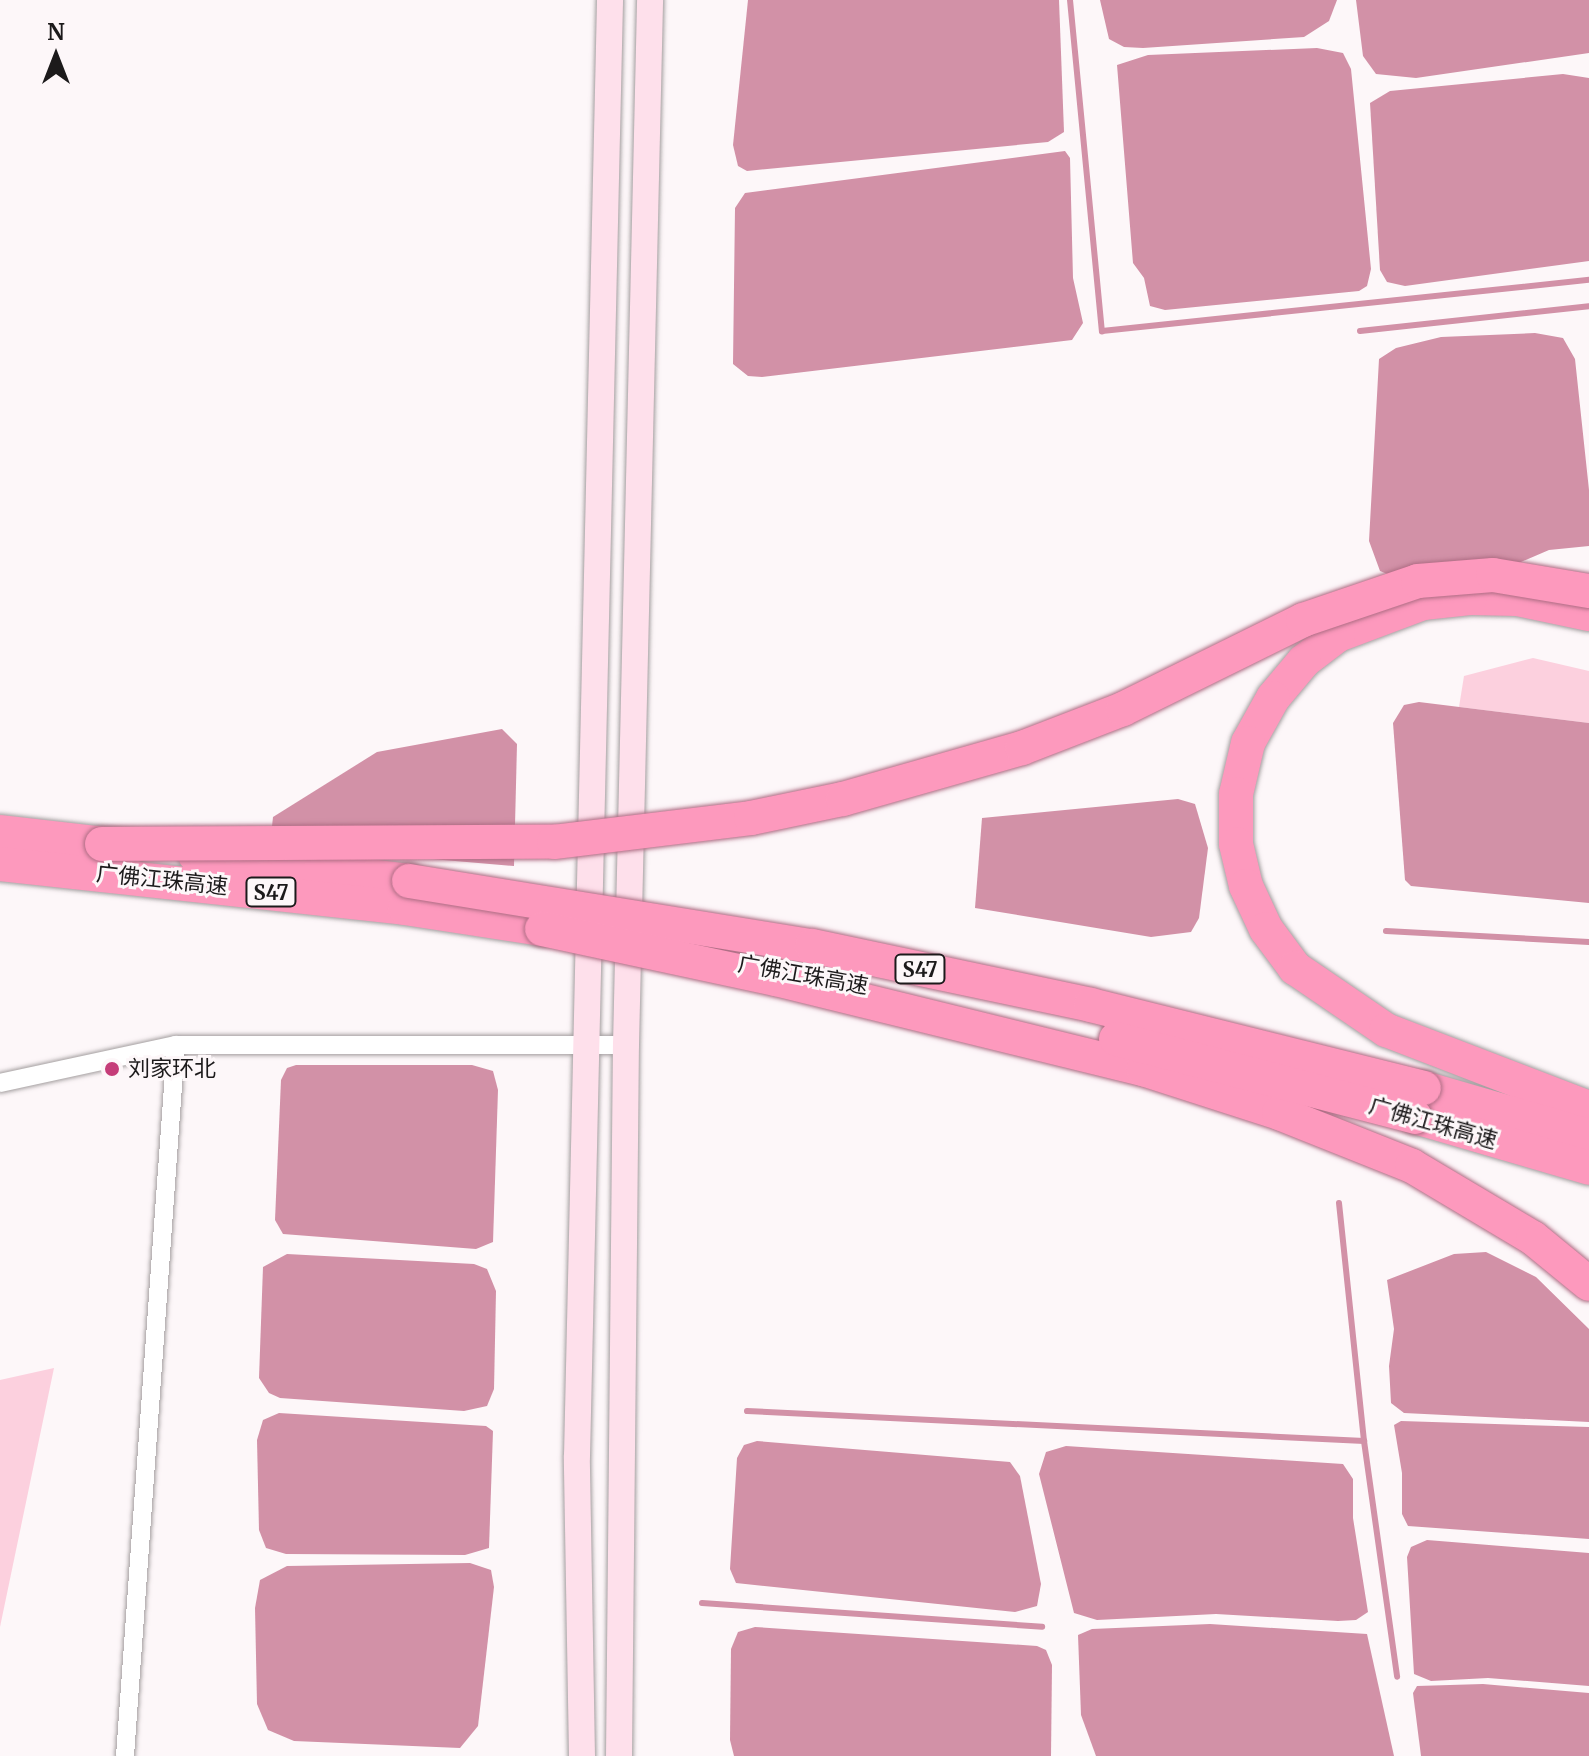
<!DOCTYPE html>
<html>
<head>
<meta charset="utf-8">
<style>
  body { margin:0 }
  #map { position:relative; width:1589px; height:1756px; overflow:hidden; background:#fdf7f9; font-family:Merriweather,"Noto Sans SC",serif }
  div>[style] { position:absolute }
  .green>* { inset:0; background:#fcd0de }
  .water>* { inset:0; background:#d291a7 }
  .stream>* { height:6px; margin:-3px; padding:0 3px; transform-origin:3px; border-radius:3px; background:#d291a7 }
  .roads { filter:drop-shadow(0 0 2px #a49fa0) drop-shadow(0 0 2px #a49fa0) }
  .minor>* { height:18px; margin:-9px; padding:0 9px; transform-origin:9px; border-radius:9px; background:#fff }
  .secondary>* { height:26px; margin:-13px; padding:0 13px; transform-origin:13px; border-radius:13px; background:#fee0eb }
  .motorway>* { height:34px; margin:-17px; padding:0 17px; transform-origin:17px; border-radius:17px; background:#fd99bd }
  .bridges { filter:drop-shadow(0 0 2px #ae6d84) drop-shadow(0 0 2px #ae6d84) }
  .motorway-bridge>* { height:34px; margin:-17px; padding:0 17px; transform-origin:17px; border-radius:17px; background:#fd99bd }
  .dots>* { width:22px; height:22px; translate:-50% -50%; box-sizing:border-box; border:4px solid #fdf7f9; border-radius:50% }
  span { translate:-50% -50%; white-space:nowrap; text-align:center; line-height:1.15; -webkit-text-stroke:6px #fdf7f9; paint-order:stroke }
  .shield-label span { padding:2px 6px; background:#fdf7f9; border:2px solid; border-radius:6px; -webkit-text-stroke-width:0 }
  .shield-label { font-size:20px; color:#1c1a1b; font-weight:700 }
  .street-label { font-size:22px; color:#1c1a1b }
  .poi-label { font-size:22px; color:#1c1a1b }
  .left { translate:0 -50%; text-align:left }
  .north { position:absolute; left:16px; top:16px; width:80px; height:80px; -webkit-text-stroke:6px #fdf7f9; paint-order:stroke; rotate:0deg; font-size:22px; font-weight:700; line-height:32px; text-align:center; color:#1c1a1b }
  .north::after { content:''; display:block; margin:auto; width:28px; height:36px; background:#1c1a1b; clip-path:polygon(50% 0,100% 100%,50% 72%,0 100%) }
</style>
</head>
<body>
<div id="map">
  <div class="green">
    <div style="clip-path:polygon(1533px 658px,1589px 671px,1589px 723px,1459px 707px,1464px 676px)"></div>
    <div style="clip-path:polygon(54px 1368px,0 1627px,0 1380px)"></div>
  </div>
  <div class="water">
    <div style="clip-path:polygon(748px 0,1059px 0,1064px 132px,1048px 142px,747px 171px,738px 166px,733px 145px)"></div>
    <div style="clip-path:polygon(1100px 0,1337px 0,1329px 21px,1304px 37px,1143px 48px,1124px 47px,1109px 39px)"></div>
    <div style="clip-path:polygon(1356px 0,1589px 0,1589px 53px,1416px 78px,1376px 74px,1363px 56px)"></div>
    <div style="clip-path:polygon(1317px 48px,1343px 53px,1351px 69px,1371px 269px,1367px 286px,1359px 291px,1165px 310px,1150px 306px,1144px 278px,1133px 263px,1117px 65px,1148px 55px)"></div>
    <div style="clip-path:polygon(1563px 74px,1589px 78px,1589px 261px,1405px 286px,1387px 282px,1380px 270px,1370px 103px,1390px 91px)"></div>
    <div style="clip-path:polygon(1065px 151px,1070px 158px,1073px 278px,1083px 323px,1072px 340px,762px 377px,748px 376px,733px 364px,735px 208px,745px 193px)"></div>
    <div style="clip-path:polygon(1535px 333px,1563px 338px,1575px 359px,1589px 490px,1589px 546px,1549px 550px,1507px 568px,1397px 578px,1380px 571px,1369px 541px,1379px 359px,1396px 348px,1441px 337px)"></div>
    <div style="clip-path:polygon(1419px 702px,1589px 723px,1589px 903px,1411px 886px,1405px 880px,1393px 723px,1404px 705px)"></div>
    <div style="clip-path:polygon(502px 729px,517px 744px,514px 866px,270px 845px,273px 817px,377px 752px)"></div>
    <div style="clip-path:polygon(1178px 799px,1195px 804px,1208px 848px,1199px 918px,1191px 932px,1151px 937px,975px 908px,982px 818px)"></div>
    <div style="clip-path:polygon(296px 1065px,472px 1065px,493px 1071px,498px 1090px,493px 1242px,476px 1249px,283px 1234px,275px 1220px,281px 1080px,287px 1068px)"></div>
    <div style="clip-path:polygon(1486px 1252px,1536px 1277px,1589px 1329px,1589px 1422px,1404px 1413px,1391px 1403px,1389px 1366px,1394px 1329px,1387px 1280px,1454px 1254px)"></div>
    <div style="clip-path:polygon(287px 1254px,474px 1264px,487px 1269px,496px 1291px,494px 1389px,487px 1406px,464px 1411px,280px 1398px,269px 1393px,259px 1378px,263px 1267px)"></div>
    <div style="clip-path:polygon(279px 1413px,486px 1426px,493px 1431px,489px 1548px,465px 1555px,286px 1554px,266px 1548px,259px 1530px,257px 1440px,263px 1420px)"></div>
    <div style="clip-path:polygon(1401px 1421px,1589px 1427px,1589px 1539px,1408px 1526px,1402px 1514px,1402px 1473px,1394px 1425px)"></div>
    <div style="clip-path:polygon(757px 1441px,1010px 1462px,1020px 1476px,1041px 1584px,1037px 1606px,1015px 1612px,736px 1583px,730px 1569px,737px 1458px,744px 1445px)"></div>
    <div style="clip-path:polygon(1066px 1446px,1343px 1464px,1353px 1479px,1353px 1518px,1368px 1612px,1356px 1620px,1338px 1621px,1216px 1614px,1097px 1620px,1074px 1613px,1039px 1474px,1046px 1452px)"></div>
    <div style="clip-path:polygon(1427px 1540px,1589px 1553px,1589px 1686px,1488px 1678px,1431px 1681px,1414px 1674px,1407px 1557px,1411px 1547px)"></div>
    <div style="clip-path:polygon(470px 1563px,491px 1570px,494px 1587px,478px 1726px,460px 1748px,294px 1741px,268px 1730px,257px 1704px,255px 1608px,260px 1580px,287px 1566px)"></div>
    <div style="clip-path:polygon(1210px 1624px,1367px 1634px,1394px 1756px,1096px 1756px,1081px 1715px,1078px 1635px,1092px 1629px)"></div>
    <div style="clip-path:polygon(755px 1627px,1037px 1646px,1046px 1650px,1052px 1665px,1051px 1756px,734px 1756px,730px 1740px,731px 1649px,738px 1632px)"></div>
    <div style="clip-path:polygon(1483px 1684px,1589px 1693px,1589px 1756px,1421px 1756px,1413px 1693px,1417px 1686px)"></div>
  </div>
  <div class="stream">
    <div style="left:1070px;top:0;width:333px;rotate:84.5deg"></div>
    <div style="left:1102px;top:331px;width:490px;rotate:-6deg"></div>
    <div style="left:1360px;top:331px;width:230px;rotate:-6.2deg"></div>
    <div style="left:1386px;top:931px;width:203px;rotate:3.1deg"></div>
    <div style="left:1339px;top:1203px;width:239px;rotate:84deg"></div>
    <div style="left:1364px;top:1441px;width:238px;rotate:82deg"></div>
    <div style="left:747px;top:1411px;width:618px;rotate:2.78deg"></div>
    <div style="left:702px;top:1603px;width:341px;rotate:4deg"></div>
  </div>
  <div class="roads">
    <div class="minor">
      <div style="left:0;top:1083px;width:180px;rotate:-12.2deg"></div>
      <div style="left:176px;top:1045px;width:450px"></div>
      <div style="left:125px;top:1756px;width:713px;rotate:-85.9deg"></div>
    </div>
    <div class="secondary">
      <div style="left:582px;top:1756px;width:300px;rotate:-91deg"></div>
      <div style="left:577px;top:1456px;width:1456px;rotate:-88.7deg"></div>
      <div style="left:619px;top:1756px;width:711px;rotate:-89.44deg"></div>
      <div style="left:626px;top:1045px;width:1045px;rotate:-88.68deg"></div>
    </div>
    <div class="motorway">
      <div style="left:1589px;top:614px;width:74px;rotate:-168.2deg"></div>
      <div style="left:1517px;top:599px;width:47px;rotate:-178.8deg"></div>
      <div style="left:1470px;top:598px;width:47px;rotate:173.9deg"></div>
      <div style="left:1423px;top:603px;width:91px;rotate:159.4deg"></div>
      <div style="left:1338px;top:635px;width:43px;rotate:142.6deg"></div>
      <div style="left:1304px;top:661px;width:48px;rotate:130deg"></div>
      <div style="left:1273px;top:698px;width:51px;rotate:119.1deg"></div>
      <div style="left:1248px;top:743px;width:52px;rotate:103.2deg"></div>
      <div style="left:1236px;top:794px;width:50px;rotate:90deg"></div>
      <div style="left:1236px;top:844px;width:43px;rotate:76.6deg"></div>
      <div style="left:1246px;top:886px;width:47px;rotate:65.1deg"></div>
      <div style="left:1266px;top:929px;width:49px;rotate:53.4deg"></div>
      <div style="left:1295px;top:968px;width:110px;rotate:34.3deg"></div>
      <div style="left:1386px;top:1030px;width:217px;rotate:21deg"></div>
      <div style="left:0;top:832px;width:132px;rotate:6.5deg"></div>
      <div style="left:195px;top:855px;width:216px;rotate:6.9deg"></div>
      <div style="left:0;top:864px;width:407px;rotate:6.2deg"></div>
      <div style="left:405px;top:908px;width:139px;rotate:8.7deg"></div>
      <div style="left:1424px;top:1088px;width:172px;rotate:16.2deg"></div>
      <div style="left:1415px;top:1117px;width:181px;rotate:16.3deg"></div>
    </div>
  </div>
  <div class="bridges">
    <div class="motorway-bridge">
      <div style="left:102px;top:844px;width:452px;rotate:-0.3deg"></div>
      <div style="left:554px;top:842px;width:198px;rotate:-6.9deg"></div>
      <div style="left:751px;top:818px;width:94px;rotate:-11.7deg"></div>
      <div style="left:843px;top:799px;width:186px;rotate:-15.9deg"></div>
      <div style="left:1022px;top:748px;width:108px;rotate:-21.1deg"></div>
      <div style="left:1123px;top:709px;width:201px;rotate:-26.3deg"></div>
      <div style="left:1303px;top:620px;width:121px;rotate:-18.7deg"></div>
      <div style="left:1418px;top:581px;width:75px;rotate:-4.6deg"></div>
      <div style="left:1493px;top:575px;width:97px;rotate:9.5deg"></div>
      <div style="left:409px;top:881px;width:408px;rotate:9.2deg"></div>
      <div style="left:812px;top:946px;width:285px;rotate:11.9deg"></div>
      <div style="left:1091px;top:1005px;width:343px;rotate:14deg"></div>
      <div style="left:542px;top:929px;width:239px;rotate:12.1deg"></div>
      <div style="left:776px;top:979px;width:378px;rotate:13.8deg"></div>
      <div style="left:1143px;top:1069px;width:143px;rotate:17.9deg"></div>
      <div style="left:1279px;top:1113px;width:143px;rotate:21.7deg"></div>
      <div style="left:1412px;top:1166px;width:141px;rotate:30.8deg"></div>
      <div style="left:1533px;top:1238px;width:72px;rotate:39.4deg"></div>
      <div style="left:1116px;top:1039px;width:309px;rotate:14.6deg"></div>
    </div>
  </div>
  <div class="dots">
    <div style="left:112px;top:1069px;background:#c53d79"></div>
  </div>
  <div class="shield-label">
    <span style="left:271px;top:892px">S47</span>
    <span style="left:920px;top:969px">S47</span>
  </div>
  <div class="street-label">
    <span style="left:162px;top:880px;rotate:6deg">广佛江珠高速</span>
    <span style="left:803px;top:975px;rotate:10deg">广佛江珠高速</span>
    <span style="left:1433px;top:1123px;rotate:16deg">广佛江珠高速</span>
  </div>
  <div class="poi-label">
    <span class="left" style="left:128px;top:1069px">刘家环北</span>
  </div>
  <div class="north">N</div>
</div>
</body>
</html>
